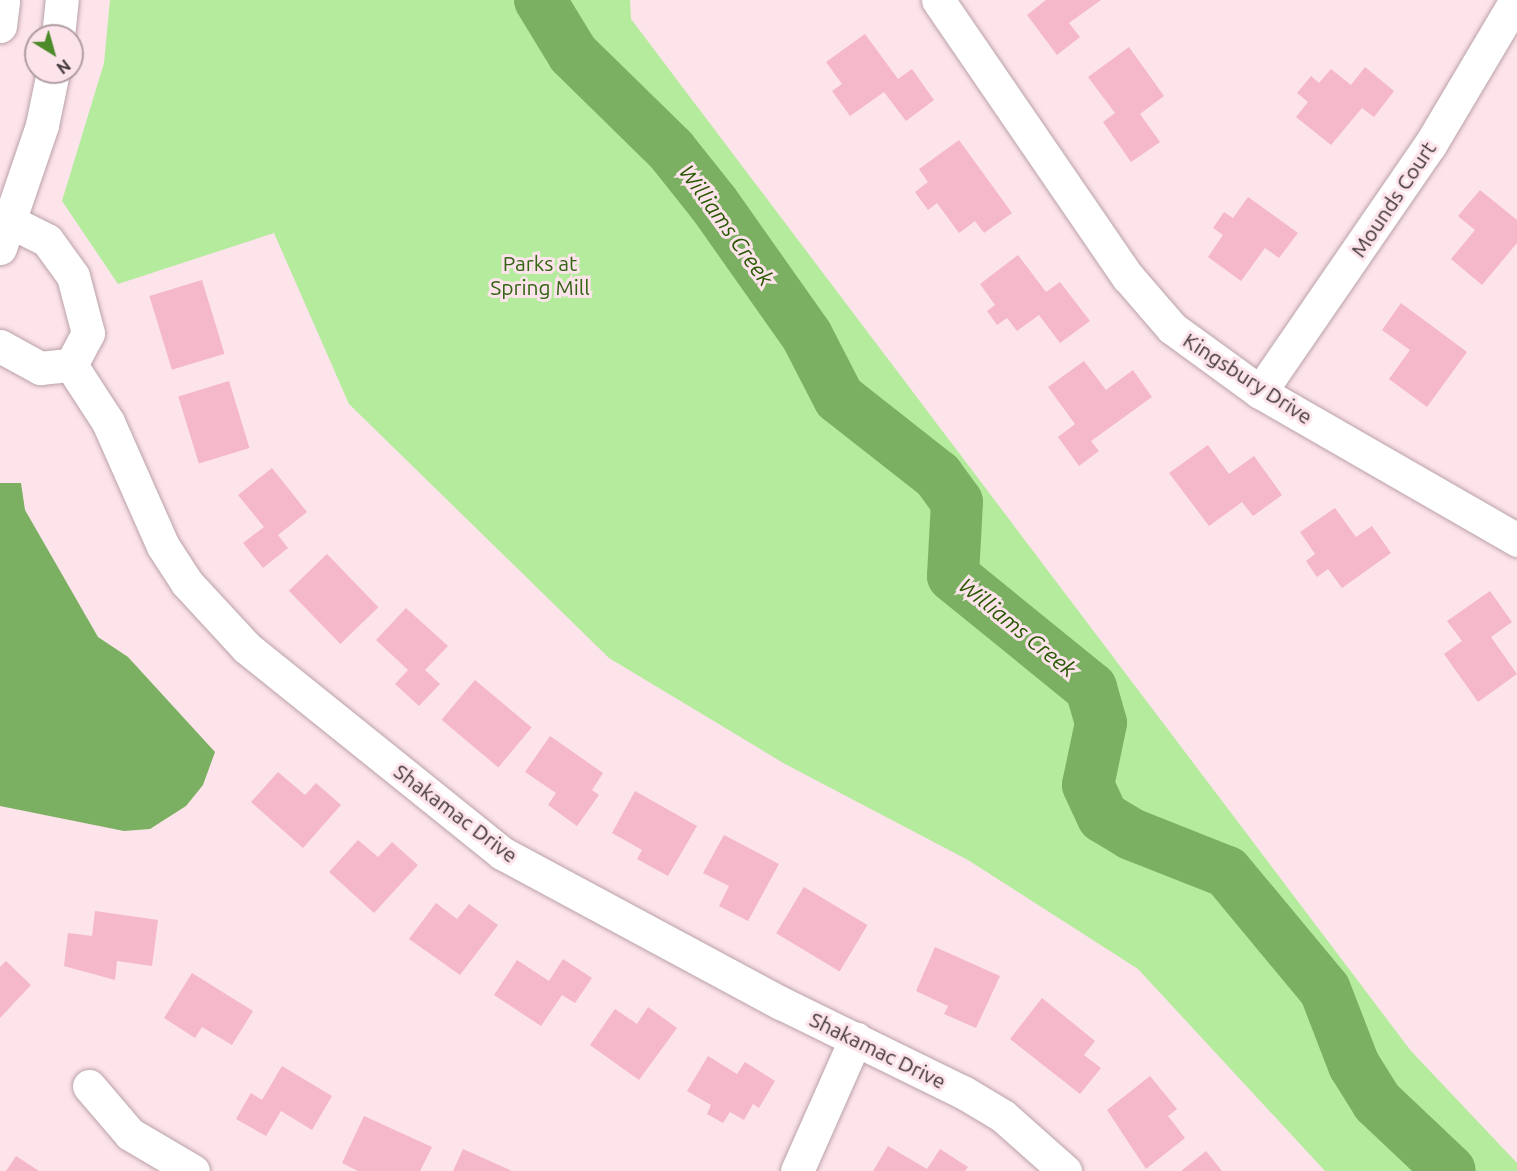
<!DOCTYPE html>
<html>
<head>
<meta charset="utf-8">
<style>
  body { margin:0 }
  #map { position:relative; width:1517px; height:1171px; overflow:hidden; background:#fde3ea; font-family:Ubuntu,sans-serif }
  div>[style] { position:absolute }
  .green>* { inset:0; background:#b4eb9c }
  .water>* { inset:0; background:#7bb062 }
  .river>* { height:52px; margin:-26px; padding:0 26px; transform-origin:26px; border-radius:26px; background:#7bb062 }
  .building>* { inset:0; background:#f4b8ca; transform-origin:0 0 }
  .roads { filter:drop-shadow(0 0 2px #baa2a8) drop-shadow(0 0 2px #baa2a8) }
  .minor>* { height:33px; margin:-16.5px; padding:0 16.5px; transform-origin:16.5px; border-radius:16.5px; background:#fff }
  span { translate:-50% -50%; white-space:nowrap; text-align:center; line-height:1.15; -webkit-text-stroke:6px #fde3ea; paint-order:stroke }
  .street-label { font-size:21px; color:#403639 }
  .park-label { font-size:21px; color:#326414 }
  .water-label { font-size:22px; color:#275802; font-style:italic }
  .north { position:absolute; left:24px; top:24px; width:60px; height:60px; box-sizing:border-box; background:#fde3ea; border:2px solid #b19ea3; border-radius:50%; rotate:143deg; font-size:16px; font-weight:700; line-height:24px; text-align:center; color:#403639 }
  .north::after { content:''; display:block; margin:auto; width:21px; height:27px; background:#4d8a2a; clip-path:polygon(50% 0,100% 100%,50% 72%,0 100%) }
</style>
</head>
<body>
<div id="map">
  <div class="green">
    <div style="clip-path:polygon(110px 0,630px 0,631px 19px,1411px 1051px,1517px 1163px,1517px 1171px,1325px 1171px,1138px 969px,968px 860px,785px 764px,609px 658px,349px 404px,274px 233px,118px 284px,62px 201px,104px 63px)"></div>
  </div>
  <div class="water">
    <div style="clip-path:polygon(0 483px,21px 483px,25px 510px,98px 637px,128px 657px,215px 752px,203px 785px,186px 806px,150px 829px,124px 831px,0 806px)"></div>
  </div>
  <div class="river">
    <div style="left:540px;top:0;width:63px;rotate:58.6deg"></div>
    <div style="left:573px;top:54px;width:137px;rotate:44.4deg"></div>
    <div style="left:671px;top:150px;width:69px;rotate:51.5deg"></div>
    <div style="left:714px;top:204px;width:161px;rotate:54.8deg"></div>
    <div style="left:807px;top:336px;width:70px;rotate:62.7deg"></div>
    <div style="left:839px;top:398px;width:126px;rotate:38.2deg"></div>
    <div style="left:938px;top:476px;width:32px;rotate:54deg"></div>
    <div style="left:957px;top:502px;width:74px;rotate:93.1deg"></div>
    <div style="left:953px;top:576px;width:178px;rotate:39.1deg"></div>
    <div style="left:1091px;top:688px;width:36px;rotate:74deg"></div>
    <div style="left:1101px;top:723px;width:63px;rotate:101.8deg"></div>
    <div style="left:1088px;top:785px;width:35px;rotate:65deg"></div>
    <div style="left:1103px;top:817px;width:33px;rotate:31deg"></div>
    <div style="left:1131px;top:834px;width:103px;rotate:21.6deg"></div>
    <div style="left:1227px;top:872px;width:153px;rotate:50.3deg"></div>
    <div style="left:1325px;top:990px;width:80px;rotate:68.9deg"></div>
    <div style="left:1354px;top:1065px;width:44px;rotate:58.1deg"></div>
    <div style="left:1377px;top:1102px;width:100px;rotate:43.4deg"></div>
  </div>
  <div class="building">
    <div style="clip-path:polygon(1046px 0,1101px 0,1069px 23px,1080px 37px,1057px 55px,1027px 15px)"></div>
    <div style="clip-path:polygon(865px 34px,898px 79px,912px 69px,934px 100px,906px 121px,884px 92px,850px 116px,832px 91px,842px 84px,826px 62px)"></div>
    <div style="clip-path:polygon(1129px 47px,1164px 96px,1140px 114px,1160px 142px,1131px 162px,1103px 122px,1115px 113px,1088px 77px)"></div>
    <div style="clip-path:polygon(1365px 67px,1394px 91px,1374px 117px,1362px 108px,1331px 145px,1296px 117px,1308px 102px,1297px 93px,1311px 76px,1319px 83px,1331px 69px,1351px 85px)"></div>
    <div style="clip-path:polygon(959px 140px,1012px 213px,984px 233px,975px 221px,959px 233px,937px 203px,928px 210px,915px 192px,928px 182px,919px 169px)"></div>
    <div style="clip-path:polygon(1480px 190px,1517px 220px,1517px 243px,1482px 285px,1451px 259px,1475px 230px,1458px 216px)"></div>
    <div style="clip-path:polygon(1248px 197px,1298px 233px,1279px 258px,1265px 248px,1241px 281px,1208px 257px,1223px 235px,1213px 228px,1224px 212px,1233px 218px)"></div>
    <div style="clip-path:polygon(1018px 255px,1046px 292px,1060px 282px,1090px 321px,1060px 343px,1039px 315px,1017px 331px,1007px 318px,997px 325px,987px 311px,995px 305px,980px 284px)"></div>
    <div style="left:202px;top:280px;width:77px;height:55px;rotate:73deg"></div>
    <div style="clip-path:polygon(1401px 303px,1467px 352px,1427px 407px,1389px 379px,1410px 350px,1382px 330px)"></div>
    <div style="clip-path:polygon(1084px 361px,1106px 390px,1133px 370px,1152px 397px,1091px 441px,1099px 451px,1079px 466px,1058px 437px,1075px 424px,1048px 387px)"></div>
    <div style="left:229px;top:381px;width:70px;height:53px;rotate:73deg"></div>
    <div style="clip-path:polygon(1208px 445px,1229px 474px,1254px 456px,1282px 495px,1253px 516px,1242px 502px,1209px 526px,1169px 473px)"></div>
    <div style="clip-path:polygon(272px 468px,307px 512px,278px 535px,288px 548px,263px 568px,243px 543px,264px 527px,238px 495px)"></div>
    <div style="clip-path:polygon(1335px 508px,1356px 537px,1372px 526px,1391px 553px,1342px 588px,1328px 569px,1317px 577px,1306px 561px,1315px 554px,1300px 532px)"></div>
    <div style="left:327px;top:554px;width:74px;height:53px;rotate:46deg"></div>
    <div style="clip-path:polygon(1490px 591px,1512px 622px,1491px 637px,1517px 674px,1478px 702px,1444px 654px,1462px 641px,1447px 621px)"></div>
    <div style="clip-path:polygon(406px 608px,448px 646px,425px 670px,440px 684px,419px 706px,395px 684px,408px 670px,376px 640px)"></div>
    <div style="left:475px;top:680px;width:74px;height:52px;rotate:40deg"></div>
    <div style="clip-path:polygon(550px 736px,603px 773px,592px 790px,599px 795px,577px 826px,548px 805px,556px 793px,525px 772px)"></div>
    <div style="clip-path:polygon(278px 772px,305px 795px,316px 783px,341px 805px,303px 848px,251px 802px)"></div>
    <div style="clip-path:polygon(635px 791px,697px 826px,668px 876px,637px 859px,642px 850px,612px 833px)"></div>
    <div style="clip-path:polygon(724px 835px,779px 864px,748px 921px,719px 906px,729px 886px,703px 873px)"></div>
    <div style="clip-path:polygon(358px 840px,378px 857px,392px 842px,418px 865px,374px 913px,329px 872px)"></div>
    <div style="left:804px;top:887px;width:74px;height:54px;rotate:31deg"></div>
    <div style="clip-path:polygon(436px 903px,457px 919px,469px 904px,498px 925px,460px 975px,409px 939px)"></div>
    <div style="clip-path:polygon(95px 911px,158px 920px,152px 966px,117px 961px,115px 980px,64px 966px,68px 933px,92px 936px)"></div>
    <div style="clip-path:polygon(935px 947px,1000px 976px,976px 1028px,944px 1014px,948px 1006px,916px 991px)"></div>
    <div style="clip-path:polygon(563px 959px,592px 978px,575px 1003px,562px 995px,541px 1026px,494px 995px,517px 960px,549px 981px)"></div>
    <div style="clip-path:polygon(6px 961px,31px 985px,0 1018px,0 967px)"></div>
    <div style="clip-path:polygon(192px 973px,253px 1011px,232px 1045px,202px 1027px,195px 1038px,164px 1018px)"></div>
    <div style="clip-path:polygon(1042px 998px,1095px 1041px,1084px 1055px,1101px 1068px,1080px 1094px,1010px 1039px)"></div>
    <div style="clip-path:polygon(648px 1007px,677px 1028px,639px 1080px,590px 1045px,615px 1009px,637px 1024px)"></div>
    <div style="clip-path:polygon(708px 1056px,737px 1074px,745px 1062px,775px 1081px,759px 1108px,753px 1104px,744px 1120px,730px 1112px,723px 1123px,707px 1114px,711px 1105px,687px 1091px)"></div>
    <div style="clip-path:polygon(282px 1066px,332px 1096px,312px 1130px,281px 1111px,266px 1136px,236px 1119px,251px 1093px,262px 1100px)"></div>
    <div style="clip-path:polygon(1150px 1076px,1177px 1109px,1168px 1116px,1185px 1138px,1146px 1169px,1107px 1110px)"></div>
    <div style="clip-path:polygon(364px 1116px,432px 1147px,420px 1171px,358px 1171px,342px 1163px)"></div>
    <div style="clip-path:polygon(888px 1146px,927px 1169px,940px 1149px,968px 1167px,965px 1171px,873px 1171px)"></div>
    <div style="clip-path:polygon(463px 1149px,512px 1171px,453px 1171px)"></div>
    <div style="clip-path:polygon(1206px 1151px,1222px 1171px,1181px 1171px)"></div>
    <div style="clip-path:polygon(16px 1156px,39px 1171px,6px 1171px)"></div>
  </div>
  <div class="roads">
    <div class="minor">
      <div style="left:938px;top:0;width:336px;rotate:55.6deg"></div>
      <div style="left:1128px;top:277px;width:67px;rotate:49.2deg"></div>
      <div style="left:1172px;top:328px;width:109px;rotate:36deg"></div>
      <div style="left:1260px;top:392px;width:297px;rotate:29.9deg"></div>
      <div style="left:0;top:26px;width:26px;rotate:-83deg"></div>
      <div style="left:58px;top:36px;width:36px;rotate:-84deg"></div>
      <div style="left:0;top:224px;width:11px;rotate:-10deg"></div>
      <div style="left:11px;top:222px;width:40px;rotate:26.6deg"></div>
      <div style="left:47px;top:240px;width:44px;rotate:54.2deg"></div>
      <div style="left:73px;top:276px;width:59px;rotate:75.3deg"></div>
      <div style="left:88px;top:333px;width:36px;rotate:118deg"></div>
      <div style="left:0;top:248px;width:130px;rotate:-71.1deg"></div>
      <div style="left:42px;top:125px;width:54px;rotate:-78.3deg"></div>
      <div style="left:0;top:346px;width:46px;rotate:28.8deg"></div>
      <div style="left:40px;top:368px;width:31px;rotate:-6deg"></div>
      <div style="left:71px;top:365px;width:68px;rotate:57deg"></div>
      <div style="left:108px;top:422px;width:136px;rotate:66.1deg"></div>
      <div style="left:163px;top:546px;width:44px;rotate:57deg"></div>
      <div style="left:187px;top:583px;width:88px;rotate:47.3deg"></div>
      <div style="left:247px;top:648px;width:327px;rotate:38.8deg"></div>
      <div style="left:502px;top:853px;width:317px;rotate:28.3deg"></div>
      <div style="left:781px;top:1003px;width:203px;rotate:26.1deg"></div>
      <div style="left:963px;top:1092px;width:47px;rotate:31deg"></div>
      <div style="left:1003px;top:1116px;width:83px;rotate:41.6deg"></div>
      <div style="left:1260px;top:392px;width:300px;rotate:-55.5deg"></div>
      <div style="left:1430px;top:145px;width:169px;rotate:-59.3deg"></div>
      <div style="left:89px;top:1086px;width:63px;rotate:49.5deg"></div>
      <div style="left:130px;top:1134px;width:73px;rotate:30.4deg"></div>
      <div style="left:797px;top:1171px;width:145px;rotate:-66.1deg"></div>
    </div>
  </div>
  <div class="street-label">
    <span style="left:1393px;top:199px;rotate:-56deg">Mounds Court</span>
    <span style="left:1248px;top:378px;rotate:33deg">Kingsbury Drive</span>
    <span style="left:456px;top:813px;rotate:37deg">Shakamac Drive</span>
    <span style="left:878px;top:1050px;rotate:26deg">Shakamac Drive</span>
  </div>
  <div class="park-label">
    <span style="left:540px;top:275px">Parks at<br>Spring Mill</span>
  </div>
  <div class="water-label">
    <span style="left:727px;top:225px;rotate:54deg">Williams Creek</span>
    <span style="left:1018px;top:627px;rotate:39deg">Williams Creek</span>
  </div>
  <div class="north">N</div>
</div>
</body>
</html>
